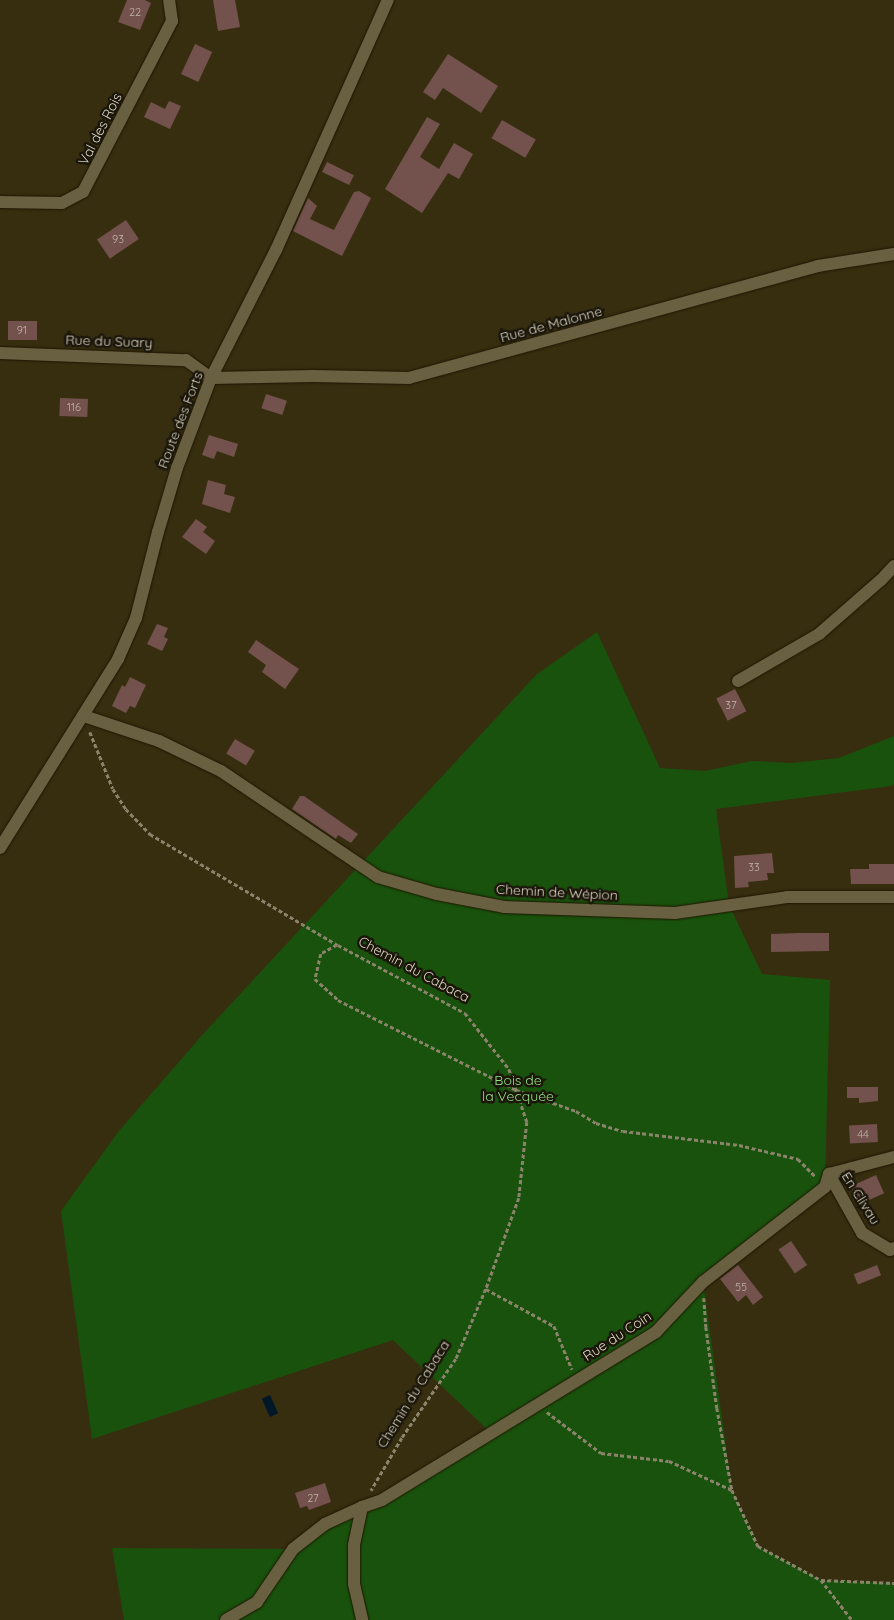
<!DOCTYPE html>
<html>
<head>
<meta charset="utf-8">
<style>
  body { margin:0 }
  #map { position:relative; width:894px; height:1620px; overflow:hidden; background:#372e10; font-family:Quicksand,sans-serif }
  div>[style] { position:absolute }
  .green>* { inset:0; background:#19520c }
  .water>* { inset:0; background:#001728; transform-origin:0 0 }
  .building>* { inset:0; background:#73514c; transform-origin:0 0 }
  .path>* { height:2.5px; margin-top:-1.25px; transform-origin:0; background:repeating-linear-gradient(90deg,#8b836c 0 4px,transparent 0 6.5px) }
  .roads { filter:drop-shadow(0 0 1px #1e1600) drop-shadow(0 0 1px #1e1600) }
  .minor>* { height:12px; margin:-6px; padding:0 6px; transform-origin:6px; border-radius:6px; background:#695f41 }
  span { translate:-50% -50%; white-space:nowrap; text-align:center; line-height:1.15; -webkit-text-stroke:5px #1b160a; paint-order:stroke }
  .number-label { font-size:11px; color:#c1b4a7 }
  .number-label span { -webkit-text-stroke-width:0 }
  .street-label { font-size:14px; color:#dbd5c5 }
  .park-label { font-size:14px; color:#91e182 }
</style>
</head>
<body>
<div id="map">
  <div class="green">
    <div style="clip-path:polygon(597px 632px,660px 768px,705px 771px,752px 761px,791px 763px,839px 758px,894px 736px,894px 784px,891px 786px,716px 809px,729px 905px,762px 974px,830px 980px,825px 1187px,703px 1282px,732px 1490px,758px 1546px,821px 1580px,894px 1583px,894px 1620px,124px 1620px,112px 1548px,293px 1549px,489px 1431px,393px 1340px,92px 1439px,61px 1211px,119px 1131px,204px 1033px,537px 674px)"></div>
  </div>
  <div class="water">
    <div style="left:270px;top:1395px;width:20px;height:9px;rotate:66deg"></div>
  </div>
  <div class="building">
    <div style="clip-path:polygon(127px 0,145px 0,151px 3px,140px 30px,118px 22px)"></div>
    <div style="clip-path:polygon(213px 0,235px 0,240px 27px,218px 31px)"></div>
    <div style="left:195px;top:44px;width:19px;height:33px;rotate:25deg"></div>
    <div style="clip-path:polygon(448px 54px,498px 86px,481px 113px,443px 88px,435px 100px,423px 92px)"></div>
    <div style="clip-path:polygon(169px 101px,181px 106px,170px 129px,144px 117px,151px 102px,165px 109px)"></div>
    <div style="clip-path:polygon(427px 117px,440px 124px,420px 157px,439px 169px,454px 143px,473px 154px,459px 179px,448px 173px,422px 213px,385px 189px)"></div>
    <div style="left:502px;top:120px;width:39px;height:21px;rotate:30deg"></div>
    <div style="left:327px;top:162px;width:30px;height:11px;rotate:26deg"></div>
    <div style="clip-path:polygon(359px 191px,371px 198px,342px 256px,293px 231px,308px 198px,317px 206px,310px 219px,334px 230px,354px 192px)"></div>
    <div style="left:126px;top:220px;width:23px;height:35px;rotate:56deg"></div>
    <div style="left:8px;top:321px;width:29px;height:19px"></div>
    <div style="left:266px;top:394px;width:22px;height:15px;rotate:18deg"></div>
    <div style="left:60px;top:398px;width:28px;height:18px;rotate:2deg"></div>
    <div style="clip-path:polygon(209px 435px,238px 444px,234px 457px,217px 451px,214px 459px,202px 455px)"></div>
    <div style="clip-path:polygon(208px 480px,226px 485px,224px 494px,235px 497px,230px 513px,202px 504px)"></div>
    <div style="clip-path:polygon(196px 519px,207px 527px,203px 532px,215px 541px,206px 554px,182px 537px)"></div>
    <div style="clip-path:polygon(157px 624px,168px 628px,164px 637px,168px 639px,162px 651px,147px 644px)"></div>
    <div style="clip-path:polygon(256px 640px,299px 669px,285px 689px,262px 672px,266px 665px,248px 652px)"></div>
    <div style="clip-path:polygon(130px 677px,146px 685px,135px 708px,130px 706px,126px 713px,112px 706px,122px 685px,125px 687px)"></div>
    <div style="left:735px;top:689px;width:25px;height:21px;rotate:63deg"></div>
    <div style="left:235px;top:739px;width:23px;height:17px;rotate:31deg"></div>
    <div style="clip-path:polygon(300px 796px,304px 796px,358px 834px,351px 843px,338px 835px,336px 839px,292px 809px)"></div>
    <div style="clip-path:polygon(772px 853px,774px 873px,767px 873px,768px 880px,748px 882px,749px 887px,735px 888px,734px 856px)"></div>
    <div style="clip-path:polygon(869px 864px,894px 864px,894px 884px,851px 884px,850px 869px,869px 869px)"></div>
    <div style="clip-path:polygon(798px 933px,829px 933px,829px 951px,771px 952px,771px 934px)"></div>
    <div style="clip-path:polygon(847px 1087px,878px 1087px,878px 1101px,859px 1103px,859px 1098px,847px 1098px)"></div>
    <div style="left:877px;top:1124px;width:18px;height:28px;rotate:87deg"></div>
    <div style="left:876px;top:1175px;width:20px;height:28px;rotate:66deg"></div>
    <div style="left:791px;top:1241px;width:29px;height:15px;rotate:56deg"></div>
    <div style="clip-path:polygon(738px 1265px,763px 1297px,753px 1305px,746px 1295px,738px 1302px,720px 1279px)"></div>
    <div style="left:877px;top:1265px;width:11px;height:25px;rotate:68deg"></div>
    <div style="clip-path:polygon(325px 1483px,331px 1502px,309px 1510px,307px 1506px,300px 1508px,295px 1493px)"></div>
  </div>
  <div class="path">
    <div style="left:90px;top:732px;width:61px;rotate:68deg"></div>
    <div style="left:113px;top:789px;width:24px;rotate:57deg"></div>
    <div style="left:126px;top:809px;width:35px;rotate:46deg"></div>
    <div style="left:150px;top:834px;width:218px;rotate:30.6deg"></div>
    <div style="left:338px;top:945px;width:144px;rotate:28.2deg"></div>
    <div style="left:465px;top:1013px;width:71px;rotate:51.8deg"></div>
    <div style="left:509px;top:1069px;width:56px;rotate:71.2deg"></div>
    <div style="left:527px;top:1122px;width:76px;rotate:96deg"></div>
    <div style="left:519px;top:1198px;width:97px;rotate:109.9deg"></div>
    <div style="left:486px;top:1289px;width:76px;rotate:113.2deg"></div>
    <div style="left:456px;top:1359px;width:96px;rotate:124.4deg"></div>
    <div style="left:402px;top:1438px;width:61px;rotate:120.3deg"></div>
    <div style="left:337px;top:945px;width:18px;rotate:151deg"></div>
    <div style="left:321px;top:954px;width:26px;rotate:103deg"></div>
    <div style="left:315px;top:979px;width:31px;rotate:42deg"></div>
    <div style="left:338px;top:1000px;width:199px;rotate:26.8deg"></div>
    <div style="left:516px;top:1090px;width:64px;rotate:19.3deg"></div>
    <div style="left:576px;top:1111px;width:23px;rotate:31deg"></div>
    <div style="left:596px;top:1123px;width:28px;rotate:17deg"></div>
    <div style="left:623px;top:1131px;width:117px;rotate:6.9deg"></div>
    <div style="left:739px;top:1145px;width:61px;rotate:13.3deg"></div>
    <div style="left:798px;top:1159px;width:25px;rotate:45deg"></div>
    <div style="left:486px;top:1289px;width:77px;rotate:28.6deg"></div>
    <div style="left:554px;top:1326px;width:47px;rotate:67.3deg"></div>
    <div style="left:704px;top:1298px;width:29px;rotate:86deg"></div>
    <div style="left:706px;top:1327px;width:82px;rotate:82.3deg"></div>
    <div style="left:717px;top:1408px;width:83px;rotate:79.6deg"></div>
    <div style="left:732px;top:1490px;width:62px;rotate:65.1deg"></div>
    <div style="left:758px;top:1546px;width:72px;rotate:28.4deg"></div>
    <div style="left:821px;top:1580px;width:51px;rotate:52.2deg"></div>
    <div style="left:547px;top:1412px;width:68px;rotate:37.2deg"></div>
    <div style="left:601px;top:1453px;width:68px;rotate:6.7deg"></div>
    <div style="left:669px;top:1461px;width:69px;rotate:24.7deg"></div>
    <div style="left:821px;top:1580px;width:73px;rotate:2.4deg"></div>
  </div>
  <div class="roads">
    <div class="minor">
      <div style="left:0;top:202px;width:62px;rotate:0.9deg"></div>
      <div style="left:62px;top:203px;width:24px;rotate:-28deg"></div>
      <div style="left:83px;top:192px;width:193px;rotate:-62.5deg"></div>
      <div style="left:172px;top:21px;width:21px;rotate:-98deg"></div>
      <div style="left:0;top:353px;width:186px;rotate:2.2deg"></div>
      <div style="left:186px;top:360px;width:31px;rotate:36deg"></div>
      <div style="left:211px;top:378px;width:102px;rotate:-1.1deg"></div>
      <div style="left:313px;top:376px;width:96px;rotate:1.2deg"></div>
      <div style="left:409px;top:378px;width:424px;rotate:-15.3deg"></div>
      <div style="left:818px;top:266px;width:77px;rotate:-9deg"></div>
      <div style="left:738px;top:681px;width:94px;rotate:-30.1deg"></div>
      <div style="left:819px;top:634px;width:82px;rotate:-41.1deg"></div>
      <div style="left:881px;top:580px;width:19px;rotate:-47deg"></div>
      <div style="left:84px;top:716px;width:79px;rotate:18.4deg"></div>
      <div style="left:159px;top:741px;width:69px;rotate:25.8deg"></div>
      <div style="left:221px;top:771px;width:189px;rotate:34deg"></div>
      <div style="left:378px;top:877px;width:61px;rotate:16.1deg"></div>
      <div style="left:437px;top:894px;width:68px;rotate:11deg"></div>
      <div style="left:504px;top:907px;width:171px;rotate:2deg"></div>
      <div style="left:675px;top:913px;width:113px;rotate:-8.1deg"></div>
      <div style="left:787px;top:897px;width:107px"></div>
      <div style="left:0;top:848px;width:223px;rotate:-58deg"></div>
      <div style="left:118px;top:659px;width:45px;rotate:-66.3deg"></div>
      <div style="left:136px;top:618px;width:89px;rotate:-75.7deg"></div>
      <div style="left:158px;top:532px;width:67px;rotate:-73.5deg"></div>
      <div style="left:177px;top:468px;width:96px;rotate:-69.3deg"></div>
      <div style="left:211px;top:378px;width:144px;rotate:-63.1deg"></div>
      <div style="left:276px;top:250px;width:274px;rotate:-65.9deg"></div>
      <div style="left:829px;top:1174px;width:68px;rotate:60.8deg"></div>
      <div style="left:862px;top:1233px;width:33px;rotate:31deg"></div>
      <div style="left:890px;top:1250px;width:4px;rotate:-27deg"></div>
      <div style="left:362px;top:1507px;width:39px;rotate:102deg"></div>
      <div style="left:354px;top:1545px;width:39px;rotate:90deg"></div>
      <div style="left:354px;top:1584px;width:37px;rotate:77deg"></div>
      <div style="left:226px;top:1620px;width:36px;rotate:-30deg"></div>
      <div style="left:257px;top:1602px;width:64px;rotate:-55.8deg"></div>
      <div style="left:293px;top:1549px;width:41px;rotate:-38deg"></div>
      <div style="left:325px;top:1524px;width:41px;rotate:-24.7deg"></div>
      <div style="left:362px;top:1507px;width:21px;rotate:-19deg"></div>
      <div style="left:382px;top:1500px;width:321px;rotate:-31.5deg"></div>
      <div style="left:656px;top:1332px;width:69px;rotate:-46.8deg"></div>
      <div style="left:703px;top:1282px;width:155px;rotate:-37.9deg"></div>
      <div style="left:825px;top:1187px;width:14px;rotate:-73deg"></div>
      <div style="left:829px;top:1174px;width:67px;rotate:-14.7deg"></div>
    </div>
  </div>
  <div class="number-label">
    <span style="left:135px;top:12px">22</span>
    <span style="left:118px;top:239px">93</span>
    <span style="left:22px;top:330px">91</span>
    <span style="left:74px;top:407px">116</span>
    <span style="left:731px;top:705px">37</span>
    <span style="left:754px;top:867px">33</span>
    <span style="left:863px;top:1134px">44</span>
    <span style="left:741px;top:1287px">55</span>
    <span style="left:313px;top:1498px">27</span>
  </div>
  <div class="street-label">
    <span style="left:100px;top:129px;rotate:-63deg">Val des Rois</span>
    <span style="left:551px;top:324px;rotate:-15deg">Rue de Malonne</span>
    <span style="left:109px;top:341px;rotate:2deg">Rue du Suary</span>
    <span style="left:180px;top:420px;rotate:-69deg">Route des Forts</span>
    <span style="left:557px;top:892px;rotate:3deg">Chemin de Wépion</span>
    <span style="left:414px;top:969px;rotate:28deg">Chemin du Cabaca</span>
    <span style="left:861px;top:1198px;rotate:58deg">En Clivau</span>
    <span style="left:617px;top:1336px;rotate:-33deg">Rue du Coin</span>
    <span style="left:413px;top:1394px;rotate:-58deg">Chemin du Cabaca</span>
  </div>
  <div class="park-label">
    <span style="left:518px;top:1088px">Bois de<br>la Vecquée</span>
  </div>
</div>
</body>
</html>
